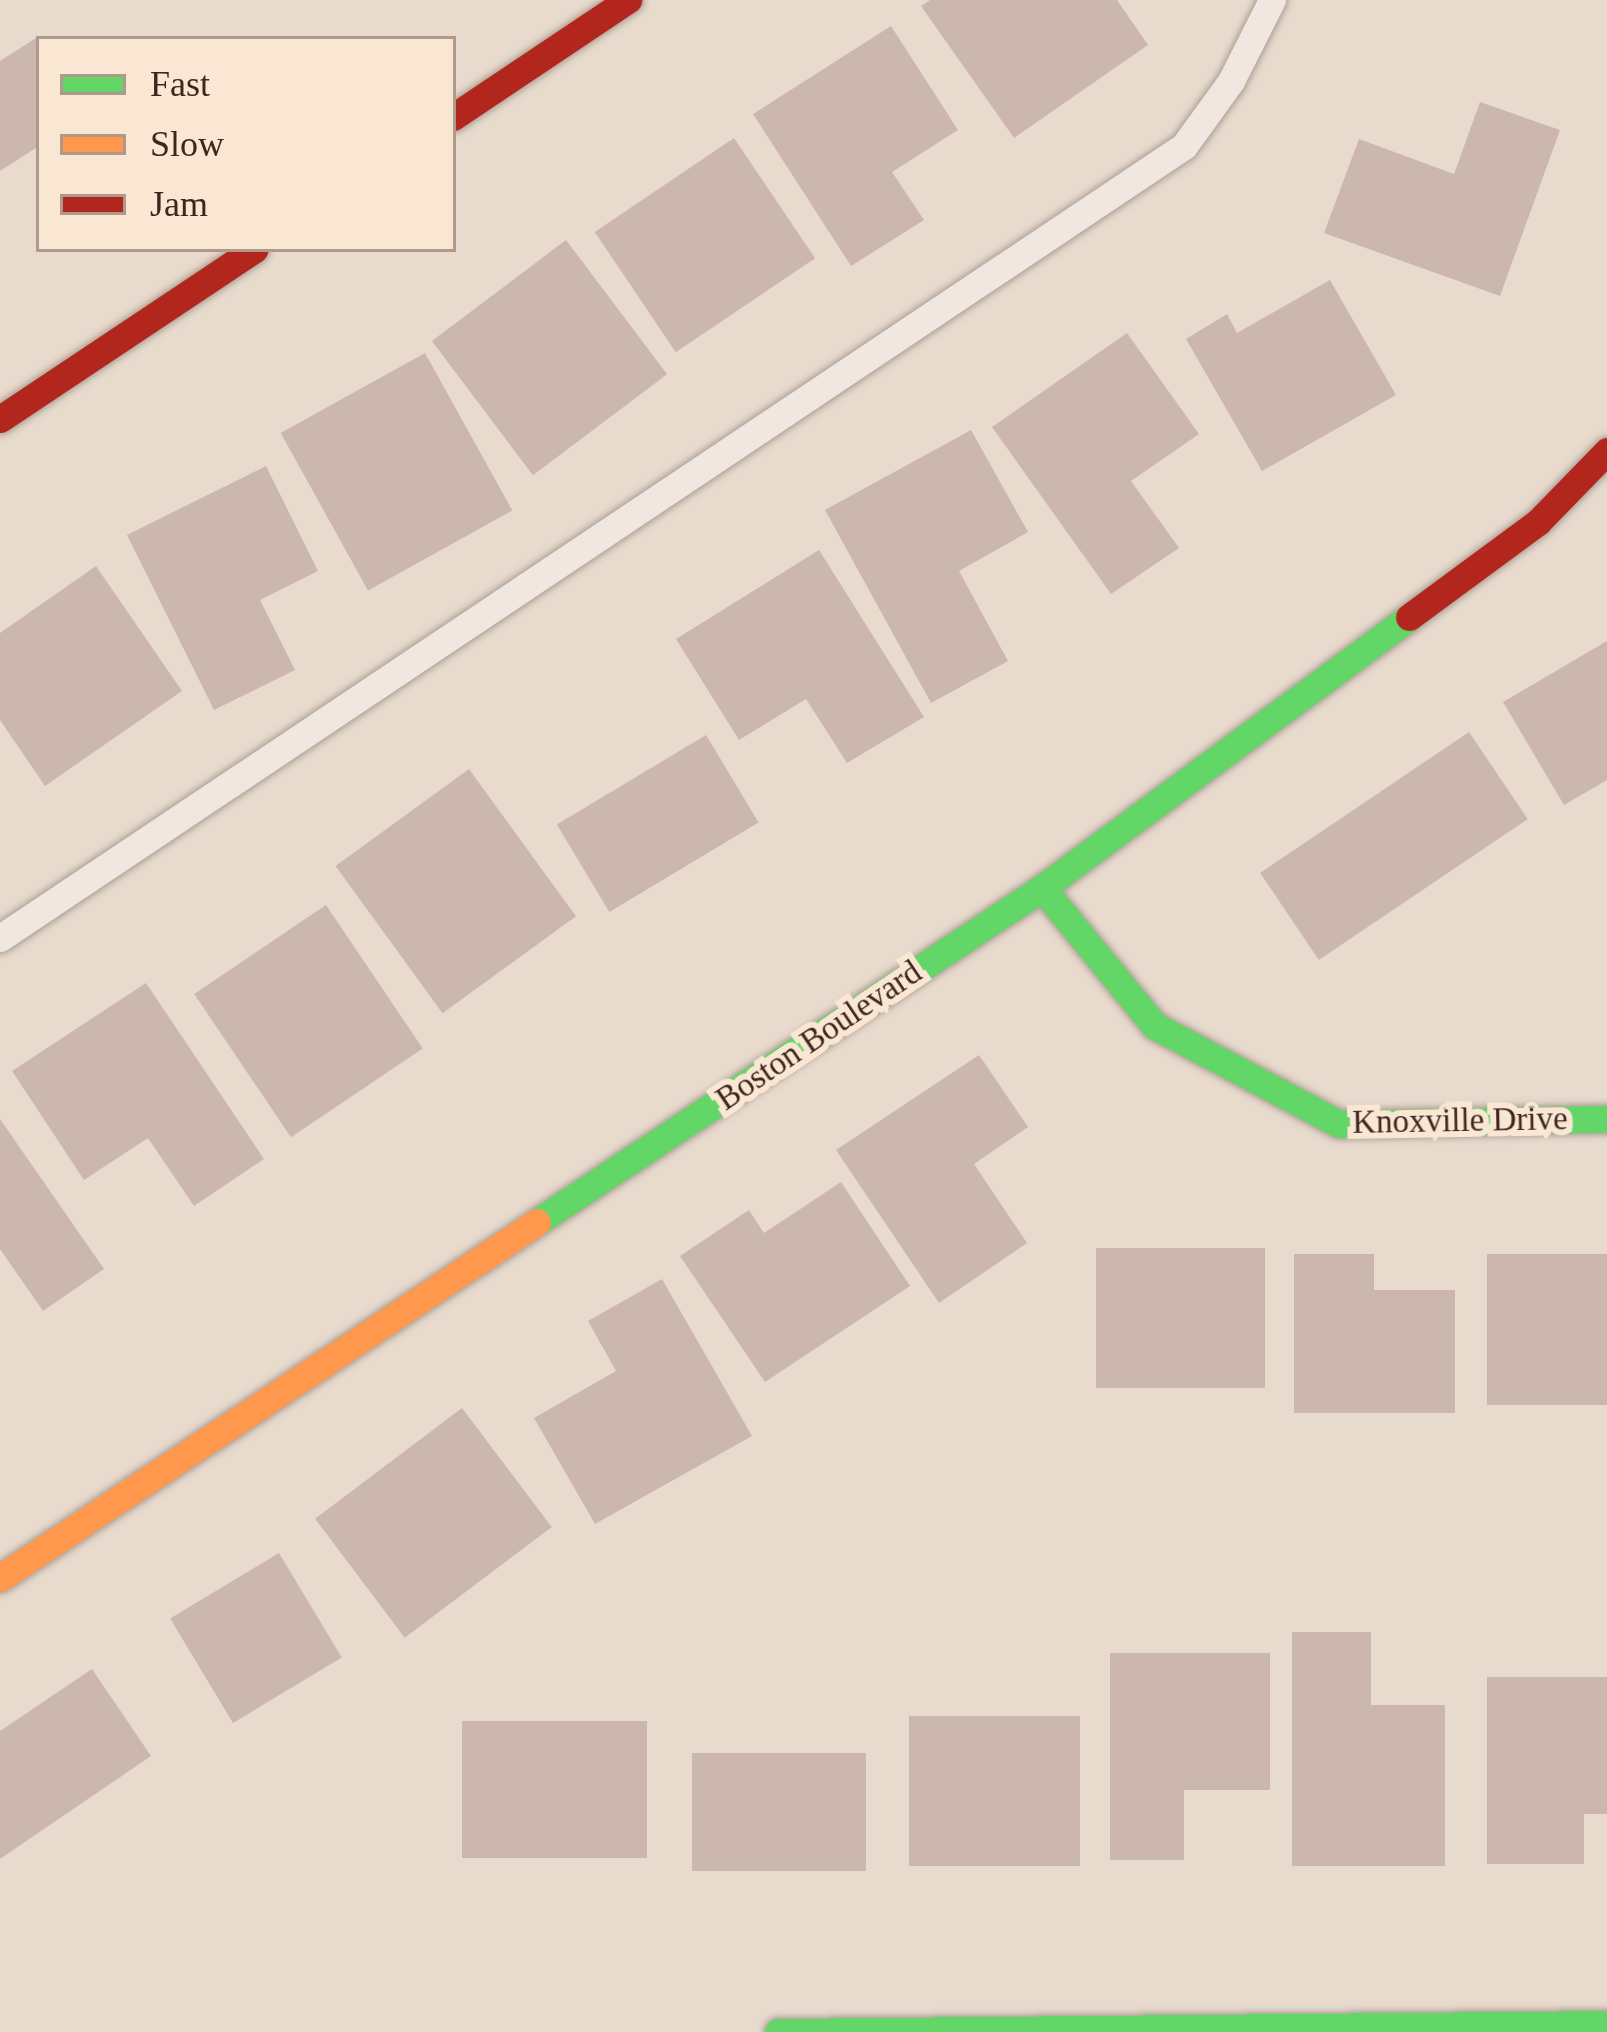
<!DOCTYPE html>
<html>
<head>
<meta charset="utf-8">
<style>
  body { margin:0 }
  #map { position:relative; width:1607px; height:2032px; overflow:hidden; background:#e8dacd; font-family:"Times New Roman",serif }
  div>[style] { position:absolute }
  .building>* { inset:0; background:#ccb7ae; transform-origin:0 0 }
  .roads { filter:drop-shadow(0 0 3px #ada096) drop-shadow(0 0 3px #ada096) }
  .lane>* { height:27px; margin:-13.5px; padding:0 13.5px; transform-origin:13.5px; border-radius:13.5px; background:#efe7e0 }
  .fast>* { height:27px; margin:-13.5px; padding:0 13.5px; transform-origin:13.5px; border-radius:13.5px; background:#63d668 }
  .slow>* { height:27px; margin:-13.5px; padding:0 13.5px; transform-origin:13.5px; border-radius:13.5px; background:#ff974d }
  .jam>* { height:27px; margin:-13.5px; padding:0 13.5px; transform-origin:13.5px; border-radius:13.5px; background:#b3261e }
  span { translate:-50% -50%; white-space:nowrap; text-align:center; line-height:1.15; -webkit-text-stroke:12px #f9e6d3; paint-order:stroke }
  .street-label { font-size:33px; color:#3d261d }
  .legend { position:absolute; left:36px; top:36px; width:420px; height:216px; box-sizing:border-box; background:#f9e6d3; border:3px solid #ae998a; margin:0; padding:15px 21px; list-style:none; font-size:36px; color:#3d261d }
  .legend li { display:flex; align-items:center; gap:24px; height:60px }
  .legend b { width:60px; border:3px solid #ae998a }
</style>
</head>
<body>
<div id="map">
  <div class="building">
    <div style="clip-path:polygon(930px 0,1117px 0,1148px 45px,1014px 138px,921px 6px)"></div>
    <div style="clip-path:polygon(891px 26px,958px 130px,892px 172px,924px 220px,851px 266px,753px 114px)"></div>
    <div style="clip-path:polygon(39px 36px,39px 146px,0 171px,0 61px)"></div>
    <div style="clip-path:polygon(1480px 102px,1560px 130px,1500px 296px,1324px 233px,1359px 139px,1454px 174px)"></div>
    <div style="left:734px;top:138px;width:145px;height:168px;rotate:56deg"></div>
    <div style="left:566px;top:240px;width:168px;height:168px;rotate:53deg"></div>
    <div style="clip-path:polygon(1330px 280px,1396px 395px,1262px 471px,1186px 339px,1227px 314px,1237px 333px)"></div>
    <div style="clip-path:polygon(1127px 333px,1199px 434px,1131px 481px,1179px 548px,1111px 594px,992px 427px)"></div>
    <div style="left:425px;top:353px;width:180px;height:165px;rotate:61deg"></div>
    <div style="clip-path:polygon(971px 430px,1028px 532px,959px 571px,1008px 661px,931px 703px,825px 510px)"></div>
    <div style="clip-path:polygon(266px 466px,318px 571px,260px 600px,295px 670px,214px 710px,127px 535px)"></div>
    <div style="clip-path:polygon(819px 550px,924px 717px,847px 763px,806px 699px,739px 740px,676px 639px)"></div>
    <div style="clip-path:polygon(96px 566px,182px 691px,45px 786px,0 720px,0 633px)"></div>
    <div style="clip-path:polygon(1607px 641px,1607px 780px,1564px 805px,1503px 702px)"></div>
    <div style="left:1469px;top:732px;width:105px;height:252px;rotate:56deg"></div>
    <div style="left:706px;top:735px;width:102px;height:174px;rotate:59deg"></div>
    <div style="left:469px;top:769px;width:182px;height:165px;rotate:54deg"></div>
    <div style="left:326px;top:905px;width:173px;height:159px;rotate:56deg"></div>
    <div style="clip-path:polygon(146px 983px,264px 1159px,194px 1206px,148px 1138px,84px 1180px,12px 1071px)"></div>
    <div style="clip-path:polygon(979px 1055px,1028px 1127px,974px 1164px,1027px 1243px,939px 1303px,836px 1150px)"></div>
    <div style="clip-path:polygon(0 1119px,104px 1269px,43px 1311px,0 1249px)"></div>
    <div style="clip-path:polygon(841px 1182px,910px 1286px,765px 1382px,680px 1256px,749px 1210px,764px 1233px)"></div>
    <div style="left:1096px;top:1248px;width:169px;height:140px"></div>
    <div style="clip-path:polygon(1294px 1254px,1374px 1254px,1374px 1290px,1455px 1290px,1455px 1413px,1294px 1413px)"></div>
    <div style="left:1487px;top:1254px;width:120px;height:151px"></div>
    <div style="clip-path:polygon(662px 1279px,752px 1436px,595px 1524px,534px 1418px,616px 1371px,588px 1321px)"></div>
    <div style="left:462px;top:1408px;width:149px;height:184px;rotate:53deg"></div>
    <div style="left:279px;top:1553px;width:122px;height:127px;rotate:59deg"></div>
    <div style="clip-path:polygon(1292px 1632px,1371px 1632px,1371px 1705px,1445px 1705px,1445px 1866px,1292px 1866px)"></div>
    <div style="clip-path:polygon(1110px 1653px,1270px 1653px,1270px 1790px,1184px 1790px,1184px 1860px,1110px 1860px)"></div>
    <div style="clip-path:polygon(92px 1669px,151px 1756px,0 1859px,0 1731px)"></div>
    <div style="clip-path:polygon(1487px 1677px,1607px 1677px,1607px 1814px,1584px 1814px,1584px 1864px,1487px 1864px)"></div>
    <div style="left:909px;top:1716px;width:171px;height:150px"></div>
    <div style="left:462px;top:1721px;width:185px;height:137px"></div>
    <div style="left:692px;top:1753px;width:174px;height:118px"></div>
  </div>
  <div class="roads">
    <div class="lane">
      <div style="left:0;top:938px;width:1424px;rotate:-33.78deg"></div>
      <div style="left:1184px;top:146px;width:80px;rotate:-54.1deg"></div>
      <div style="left:1231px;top:81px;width:91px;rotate:-63.2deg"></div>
    </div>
    <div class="fast">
      <div style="left:1042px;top:888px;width:178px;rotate:50.7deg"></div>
      <div style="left:1155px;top:1026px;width:208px;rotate:28deg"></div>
      <div style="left:1339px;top:1124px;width:268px;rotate:-1.1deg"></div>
      <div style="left:537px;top:1222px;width:605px;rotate:-33.48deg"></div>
      <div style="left:1042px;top:888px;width:456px;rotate:-36.4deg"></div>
      <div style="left:778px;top:2032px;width:829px;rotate:-0.55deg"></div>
    </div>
    <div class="slow">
      <div style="left:0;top:1578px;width:644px;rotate:-33.54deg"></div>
    </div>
    <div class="jam">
      <div style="left:453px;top:117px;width:211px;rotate:-33.8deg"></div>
      <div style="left:0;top:419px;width:306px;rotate:-33.7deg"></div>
      <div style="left:1409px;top:617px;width:160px;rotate:-36.4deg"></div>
      <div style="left:1538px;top:522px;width:99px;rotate:-45.8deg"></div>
    </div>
  </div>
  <div class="street-label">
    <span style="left:819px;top:1036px;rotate:-34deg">Boston Boulevard</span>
    <span style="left:1460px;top:1121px;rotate:-1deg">Knoxville Drive</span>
  </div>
  <ul class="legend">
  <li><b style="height:15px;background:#63d668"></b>Fast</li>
  <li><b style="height:15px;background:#ff974d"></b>Slow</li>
  <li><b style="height:15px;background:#b3261e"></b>Jam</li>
  </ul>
</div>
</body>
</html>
